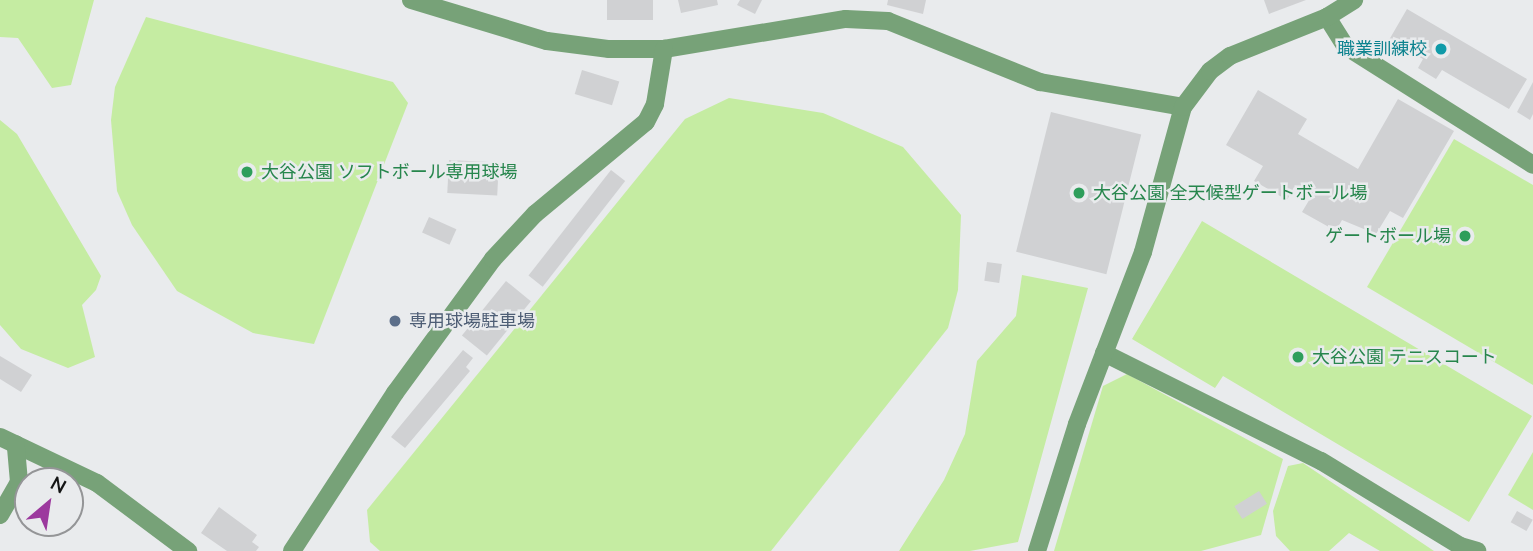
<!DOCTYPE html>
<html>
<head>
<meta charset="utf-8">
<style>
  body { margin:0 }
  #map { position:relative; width:1533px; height:551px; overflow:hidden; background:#e9ebed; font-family:"Nunito Sans","Noto Sans JP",sans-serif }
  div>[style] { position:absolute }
  .green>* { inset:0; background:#c5eca2 }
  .building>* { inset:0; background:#d0d1d3; transform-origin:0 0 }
  .minor>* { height:18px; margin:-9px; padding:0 9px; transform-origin:9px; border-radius:9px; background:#77a278 }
  .dots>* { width:19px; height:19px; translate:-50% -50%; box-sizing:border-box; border:4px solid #e9ebed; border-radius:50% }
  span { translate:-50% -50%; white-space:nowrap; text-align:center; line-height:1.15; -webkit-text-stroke:5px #e9ebed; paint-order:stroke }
  .culture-label { font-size:18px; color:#0d838f }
  .right { translate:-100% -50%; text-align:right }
  .leisure-label { font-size:18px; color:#27864d }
  .left { translate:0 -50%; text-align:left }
  .service-label { font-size:18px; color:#4e5e75 }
  .north { position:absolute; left:14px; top:467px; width:70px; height:70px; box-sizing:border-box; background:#e9ebed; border:2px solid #949597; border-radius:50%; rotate:29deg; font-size:19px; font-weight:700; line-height:28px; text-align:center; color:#141515 }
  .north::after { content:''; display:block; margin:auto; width:24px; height:32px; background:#9c399e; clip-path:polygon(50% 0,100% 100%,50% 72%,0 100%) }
</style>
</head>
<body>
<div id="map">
  <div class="green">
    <div style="clip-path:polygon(0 0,94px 0,71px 85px,52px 88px,18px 38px,0 37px)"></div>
    <div style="clip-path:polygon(146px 17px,393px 82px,408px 103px,314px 344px,253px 333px,177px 291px,132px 225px,117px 191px,111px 120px,115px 87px)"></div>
    <div style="clip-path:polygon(729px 98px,823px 113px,903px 147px,961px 215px,958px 290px,948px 328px,771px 551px,380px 551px,370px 542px,367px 510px,685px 119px)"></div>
    <div style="clip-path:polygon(0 120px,17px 134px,101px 276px,96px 290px,82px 305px,95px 357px,68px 368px,21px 349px,0 325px)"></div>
    <div style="clip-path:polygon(1454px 139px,1533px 185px,1533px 385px,1367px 287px)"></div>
    <div style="clip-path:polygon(1202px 221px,1532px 416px,1469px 522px,1223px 376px,1215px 388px,1132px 339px)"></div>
    <div style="clip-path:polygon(1022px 275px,1088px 288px,1018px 542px,970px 551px,899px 551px,944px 480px,965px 434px,977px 361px,1016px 316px)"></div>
    <div style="clip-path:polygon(1127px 374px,1283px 459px,1261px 535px,1201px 551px,1054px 551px,1103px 386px)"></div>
    <div style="clip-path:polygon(1533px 452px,1533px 510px,1508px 495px)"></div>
    <div style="clip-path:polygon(1303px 463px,1434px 551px,1380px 551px,1349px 533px,1329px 551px,1290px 551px,1276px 536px,1273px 511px,1288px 466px)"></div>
  </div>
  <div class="building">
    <div style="left:607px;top:0;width:46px;height:20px"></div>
    <div style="clip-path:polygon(678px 0,717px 0,718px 5px,681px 13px)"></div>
    <div style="clip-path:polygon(740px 0,762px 0,755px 14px,737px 5px)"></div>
    <div style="clip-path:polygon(888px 0,926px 0,923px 14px,887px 5px)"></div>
    <div style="clip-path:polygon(1264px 0,1306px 0,1269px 14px)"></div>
    <div style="clip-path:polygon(1407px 9px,1527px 79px,1509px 109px,1442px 70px,1436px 79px,1418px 68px,1423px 59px,1389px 40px)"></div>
    <div style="left:582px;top:70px;width:39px;height:25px;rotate:17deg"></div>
    <div style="clip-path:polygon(1533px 82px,1533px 114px,1530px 120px,1517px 112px)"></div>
    <div style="clip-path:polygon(1258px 90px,1307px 119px,1298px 134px,1358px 169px,1398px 99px,1454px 131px,1403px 218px,1390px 211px,1376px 234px,1342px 220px,1336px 231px,1302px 212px,1311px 197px,1294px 187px,1287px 200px,1254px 181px,1263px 166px,1226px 145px)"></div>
    <div style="left:1051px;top:112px;width:93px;height:144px;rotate:14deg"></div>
    <div style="left:449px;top:160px;width:50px;height:33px;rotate:3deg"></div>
    <div style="left:611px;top:170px;width:18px;height:134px;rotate:38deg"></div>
    <div style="left:429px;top:217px;width:30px;height:17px;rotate:24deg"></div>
    <div style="left:987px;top:262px;width:15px;height:19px;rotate:8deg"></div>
    <div style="left:506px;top:281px;width:32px;height:70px;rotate:39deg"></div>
    <div style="clip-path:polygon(463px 350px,473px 358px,466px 367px,470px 371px,405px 448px,391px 437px)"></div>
    <div style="clip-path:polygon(0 356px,32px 375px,21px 392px,0 379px)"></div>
    <div style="left:1259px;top:491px;width:15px;height:29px;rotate:58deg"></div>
    <div style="clip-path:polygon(219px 507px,257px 535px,252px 542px,259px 547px,256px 551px,227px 551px,201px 533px)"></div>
    <div style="left:1517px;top:511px;width:18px;height:13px;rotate:29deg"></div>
  </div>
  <div class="minor">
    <div style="left:411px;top:0;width:142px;rotate:16.8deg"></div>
    <div style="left:547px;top:41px;width:63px;rotate:7.4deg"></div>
    <div style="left:609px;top:49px;width:55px"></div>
    <div style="left:664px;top:49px;width:184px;rotate:-9.4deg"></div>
    <div style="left:846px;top:19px;width:42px;rotate:2.7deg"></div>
    <div style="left:888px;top:21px;width:164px;rotate:21.9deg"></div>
    <div style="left:1040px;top:82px;width:145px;rotate:9.9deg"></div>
    <div style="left:1327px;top:17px;width:34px;rotate:58deg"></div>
    <div style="left:1345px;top:46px;width:222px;rotate:32.3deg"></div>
    <div style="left:1104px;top:353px;width:242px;rotate:26.5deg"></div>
    <div style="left:1321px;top:461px;width:163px;rotate:31.4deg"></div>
    <div style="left:1460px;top:546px;width:18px;rotate:16deg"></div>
    <div style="left:0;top:437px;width:107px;rotate:25.4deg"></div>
    <div style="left:97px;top:483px;width:114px;rotate:36.8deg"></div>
    <div style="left:0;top:515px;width:38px;rotate:-60deg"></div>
    <div style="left:19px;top:482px;width:38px;rotate:-95deg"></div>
    <div style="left:292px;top:551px;width:189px;rotate:-56.9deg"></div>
    <div style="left:395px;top:393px;width:166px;rotate:-53.8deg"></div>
    <div style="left:493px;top:259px;width:62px;rotate:-47deg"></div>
    <div style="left:535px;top:214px;width:144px;rotate:-39.7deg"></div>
    <div style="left:646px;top:122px;width:20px;rotate:-63deg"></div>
    <div style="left:655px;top:104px;width:56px;rotate:-80.7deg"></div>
    <div style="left:1037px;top:551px;width:133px;rotate:-72.5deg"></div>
    <div style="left:1077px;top:424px;width:184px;rotate:-69deg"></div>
    <div style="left:1143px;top:252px;width:150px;rotate:-74.6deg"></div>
    <div style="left:1183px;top:107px;width:45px;rotate:-53.1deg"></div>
    <div style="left:1210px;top:71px;width:25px;rotate:-37deg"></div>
    <div style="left:1230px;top:56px;width:105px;rotate:-21.9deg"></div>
    <div style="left:1327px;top:17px;width:32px;rotate:-32deg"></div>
  </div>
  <div class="dots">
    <div style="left:1441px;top:49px;background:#0f9aa8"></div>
    <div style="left:247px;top:172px;background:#2e9e5b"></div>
    <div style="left:1079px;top:193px;background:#2e9e5b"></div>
    <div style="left:1465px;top:236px;background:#2e9e5b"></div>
    <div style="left:395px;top:321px;background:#5c6f8a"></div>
    <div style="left:1298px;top:357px;background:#2e9e5b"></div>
  </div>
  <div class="culture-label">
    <span class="right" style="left:1427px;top:49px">職業訓練校</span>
  </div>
  <div class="leisure-label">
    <span class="left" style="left:261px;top:172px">大谷公園 ソフトボール専用球場</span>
    <span class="left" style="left:1093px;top:193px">大谷公園 全天候型ゲートボール場</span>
    <span class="right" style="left:1451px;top:236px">ゲートボール場</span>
    <span class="left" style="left:1312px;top:357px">大谷公園 テニスコート</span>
  </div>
  <div class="service-label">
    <span class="left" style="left:409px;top:321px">専用球場駐車場</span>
  </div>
  <div class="north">N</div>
</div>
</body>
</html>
